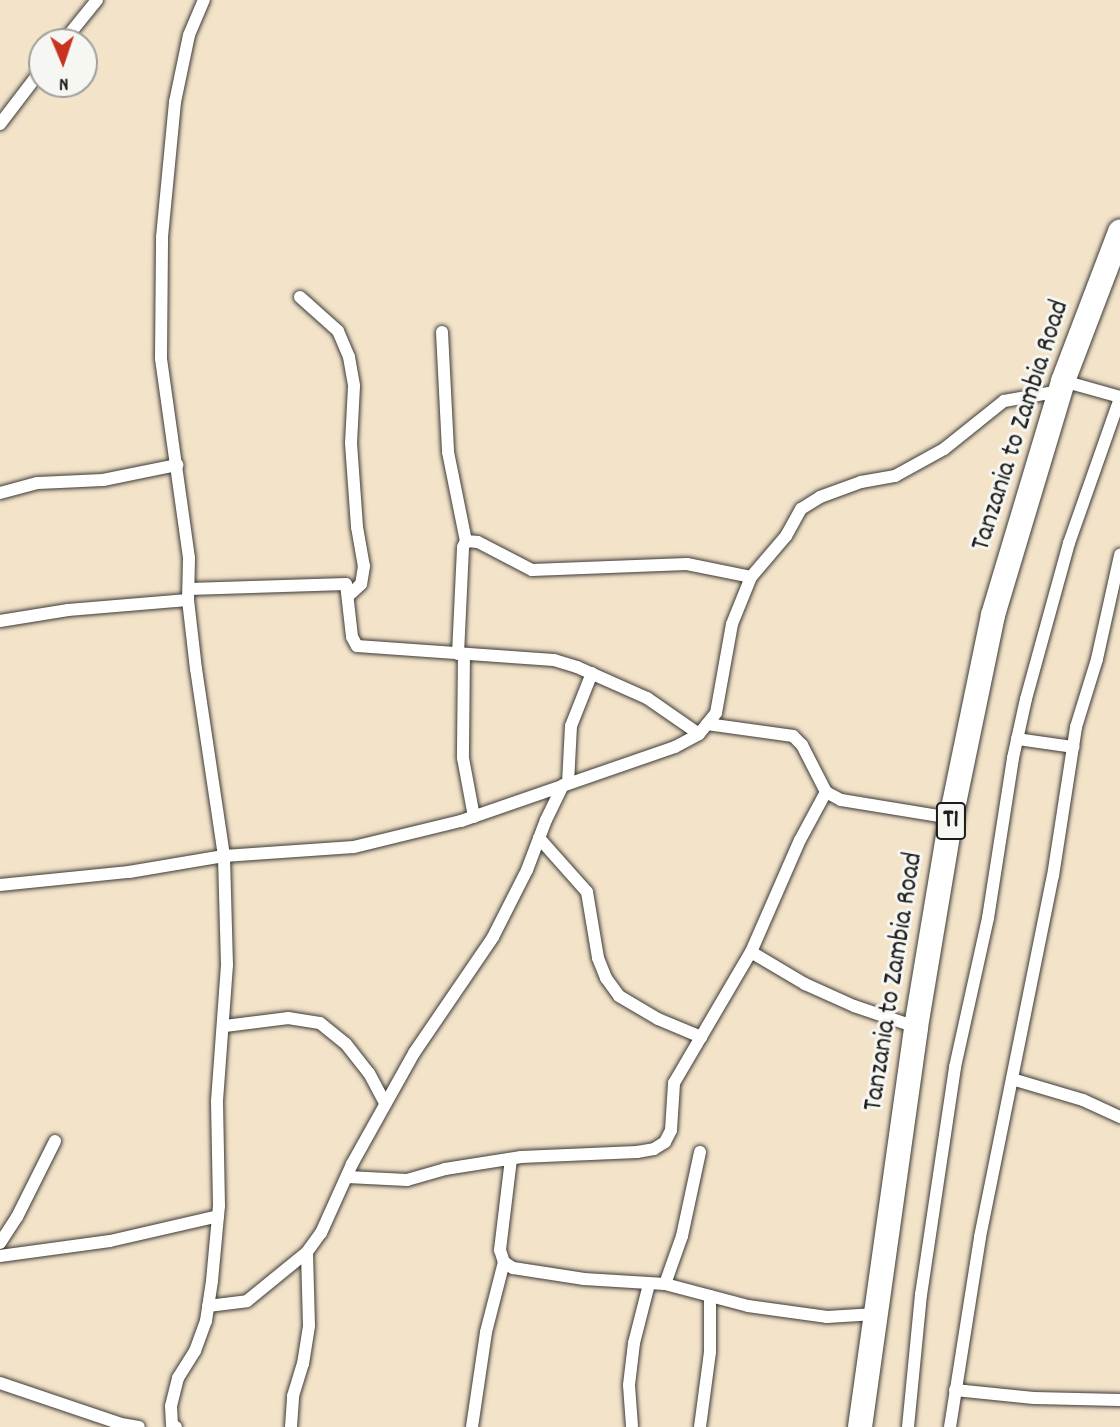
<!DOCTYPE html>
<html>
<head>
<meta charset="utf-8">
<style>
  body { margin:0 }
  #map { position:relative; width:1120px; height:1427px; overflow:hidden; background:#f2e3c9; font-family:Dekko,sans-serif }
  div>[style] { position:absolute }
  .roads { filter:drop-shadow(0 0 2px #3c3a36) drop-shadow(0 0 2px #3c3a36) }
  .street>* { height:12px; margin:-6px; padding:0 6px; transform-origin:6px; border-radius:6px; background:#fff }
  .highway>* { height:24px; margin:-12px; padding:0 12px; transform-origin:12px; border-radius:12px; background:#fff }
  span { translate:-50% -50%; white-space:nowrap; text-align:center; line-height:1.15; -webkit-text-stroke:6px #f6f6f2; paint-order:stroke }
  .shield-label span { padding:2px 5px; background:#f6f6f2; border:2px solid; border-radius:5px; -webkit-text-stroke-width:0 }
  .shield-label { font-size:26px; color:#1c1c1c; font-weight:700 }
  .street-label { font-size:28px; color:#1c1c1c }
  .north { position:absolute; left:28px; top:28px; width:70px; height:70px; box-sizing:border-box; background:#f6f6f2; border:2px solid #9f9f9c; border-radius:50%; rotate:178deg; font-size:19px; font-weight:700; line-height:28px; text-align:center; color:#1c1c1c }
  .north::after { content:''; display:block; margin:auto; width:24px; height:32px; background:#c8321e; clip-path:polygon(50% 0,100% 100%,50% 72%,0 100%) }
</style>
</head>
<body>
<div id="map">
  <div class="roads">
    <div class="street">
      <div style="left:63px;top:42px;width:54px;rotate:-51deg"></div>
      <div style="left:0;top:124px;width:69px;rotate:-52.6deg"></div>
      <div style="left:300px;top:297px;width:51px;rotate:41.8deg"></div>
      <div style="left:338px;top:331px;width:28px;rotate:67deg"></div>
      <div style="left:349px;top:357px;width:29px;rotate:80deg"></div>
      <div style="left:354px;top:386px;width:57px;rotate:93deg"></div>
      <div style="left:351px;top:443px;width:84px;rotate:85.9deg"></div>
      <div style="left:357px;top:527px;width:40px;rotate:80deg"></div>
      <div style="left:364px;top:566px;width:18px;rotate:99deg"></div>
      <div style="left:361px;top:584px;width:18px;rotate:137deg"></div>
      <div style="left:442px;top:332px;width:120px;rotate:87.1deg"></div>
      <div style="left:448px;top:452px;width:91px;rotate:78.6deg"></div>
      <div style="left:1063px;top:381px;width:59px;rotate:15.7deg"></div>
      <div style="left:0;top:493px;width:39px;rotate:-15deg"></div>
      <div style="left:38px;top:483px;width:65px;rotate:-2.6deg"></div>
      <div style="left:103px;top:480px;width:76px;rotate:-11.5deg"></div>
      <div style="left:189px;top:589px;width:157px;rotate:-1.8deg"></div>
      <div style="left:346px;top:584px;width:53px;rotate:83.5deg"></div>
      <div style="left:352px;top:637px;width:10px;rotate:61deg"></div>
      <div style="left:357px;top:646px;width:197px;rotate:4.1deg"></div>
      <div style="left:554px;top:660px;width:24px;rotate:17deg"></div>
      <div style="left:577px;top:667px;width:77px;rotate:23.9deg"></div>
      <div style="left:647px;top:698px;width:63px;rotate:34.7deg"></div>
      <div style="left:0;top:621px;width:69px;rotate:-9.2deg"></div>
      <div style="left:68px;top:610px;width:120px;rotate:-4.8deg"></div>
      <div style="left:458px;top:654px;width:107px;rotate:-87.3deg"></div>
      <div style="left:463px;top:547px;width:7px;rotate:-63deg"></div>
      <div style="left:466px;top:541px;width:12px;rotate:5deg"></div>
      <div style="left:478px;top:542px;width:61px;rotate:27.4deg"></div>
      <div style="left:532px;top:570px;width:155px;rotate:-2.2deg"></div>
      <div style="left:687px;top:564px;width:65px;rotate:11.5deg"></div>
      <div style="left:464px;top:654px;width:104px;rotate:90.6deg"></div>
      <div style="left:463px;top:758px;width:60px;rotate:79.4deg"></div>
      <div style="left:707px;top:724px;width:87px;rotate:7.9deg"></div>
      <div style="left:793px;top:736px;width:13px;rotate:45deg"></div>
      <div style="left:802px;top:745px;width:53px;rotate:62.9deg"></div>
      <div style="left:826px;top:792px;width:17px;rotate:28deg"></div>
      <div style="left:841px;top:800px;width:111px;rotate:9.3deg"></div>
      <div style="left:1017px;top:739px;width:57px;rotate:8.1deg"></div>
      <div style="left:568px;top:783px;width:57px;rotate:-87deg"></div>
      <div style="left:571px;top:726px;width:57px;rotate:-68.4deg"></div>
      <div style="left:539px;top:838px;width:72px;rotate:48.4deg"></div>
      <div style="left:587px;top:892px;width:67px;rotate:80.5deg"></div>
      <div style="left:598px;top:958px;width:22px;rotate:68deg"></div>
      <div style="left:606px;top:978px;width:22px;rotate:54deg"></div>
      <div style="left:619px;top:996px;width:45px;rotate:30.5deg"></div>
      <div style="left:658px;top:1019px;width:47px;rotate:22.7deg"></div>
      <div style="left:0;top:885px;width:130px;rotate:-5.8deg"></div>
      <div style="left:129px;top:872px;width:96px;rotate:-9.6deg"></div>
      <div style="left:224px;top:856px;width:130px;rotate:-4deg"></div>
      <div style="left:354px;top:847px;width:110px;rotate:-13.7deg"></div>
      <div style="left:461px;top:821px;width:226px;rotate:-19.1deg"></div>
      <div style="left:675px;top:747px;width:27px;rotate:-28deg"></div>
      <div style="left:699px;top:734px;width:27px;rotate:-51deg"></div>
      <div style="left:716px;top:713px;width:90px;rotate:-79.8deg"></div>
      <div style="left:732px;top:624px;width:51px;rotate:-68deg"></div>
      <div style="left:751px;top:577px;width:54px;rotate:-49.5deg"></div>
      <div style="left:786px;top:536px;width:31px;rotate:-61deg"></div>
      <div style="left:801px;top:509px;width:22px;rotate:-32deg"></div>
      <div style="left:820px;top:497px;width:44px;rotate:-20.1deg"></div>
      <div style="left:861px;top:482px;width:35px;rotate:-10deg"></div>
      <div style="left:895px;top:476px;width:56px;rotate:-28.9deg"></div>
      <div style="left:944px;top:449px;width:77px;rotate:-38.7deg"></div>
      <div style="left:1004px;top:401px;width:57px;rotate:-10.1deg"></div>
      <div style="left:751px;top:952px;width:63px;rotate:30.7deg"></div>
      <div style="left:805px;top:984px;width:54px;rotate:24.2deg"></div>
      <div style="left:854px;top:1006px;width:65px;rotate:18.7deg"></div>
      <div style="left:225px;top:1026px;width:64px;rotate:-7.2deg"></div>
      <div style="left:288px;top:1018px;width:32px;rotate:9deg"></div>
      <div style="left:320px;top:1023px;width:33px;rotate:39deg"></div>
      <div style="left:346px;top:1044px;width:37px;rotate:52deg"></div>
      <div style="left:369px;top:1073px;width:34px;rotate:62deg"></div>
      <div style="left:1012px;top:1079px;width:74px;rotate:16.5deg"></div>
      <div style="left:1083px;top:1100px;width:41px;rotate:24.7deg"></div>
      <div style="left:511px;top:1159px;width:92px;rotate:96.9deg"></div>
      <div style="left:500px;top:1250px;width:13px;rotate:72deg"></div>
      <div style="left:504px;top:1262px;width:11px;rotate:34deg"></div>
      <div style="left:513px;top:1268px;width:72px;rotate:8.8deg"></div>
      <div style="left:584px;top:1279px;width:81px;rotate:3.5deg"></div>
      <div style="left:665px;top:1284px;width:86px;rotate:14.8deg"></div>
      <div style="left:748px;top:1306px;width:80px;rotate:7.9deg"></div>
      <div style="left:827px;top:1317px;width:49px;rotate:-3.5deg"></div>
      <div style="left:347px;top:1177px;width:60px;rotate:2.9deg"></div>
      <div style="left:407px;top:1180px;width:40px;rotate:-16deg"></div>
      <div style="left:445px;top:1169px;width:77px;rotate:-9deg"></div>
      <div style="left:521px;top:1157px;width:116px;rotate:-2.5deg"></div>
      <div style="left:637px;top:1152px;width:17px;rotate:-10deg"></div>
      <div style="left:654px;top:1149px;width:13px;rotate:-32deg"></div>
      <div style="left:665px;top:1142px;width:13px;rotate:-63deg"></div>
      <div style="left:671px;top:1130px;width:47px;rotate:-86.3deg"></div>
      <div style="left:674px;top:1083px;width:152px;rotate:-59.6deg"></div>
      <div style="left:751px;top:952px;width:122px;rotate:-66.4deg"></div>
      <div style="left:800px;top:840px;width:55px;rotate:-61.6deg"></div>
      <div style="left:0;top:1243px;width:31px;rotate:-57deg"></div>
      <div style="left:17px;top:1217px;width:85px;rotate:-63.4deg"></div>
      <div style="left:0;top:1256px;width:111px;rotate:-7.8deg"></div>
      <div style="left:110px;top:1241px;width:111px;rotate:-13deg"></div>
      <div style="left:665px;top:1284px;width:51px;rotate:-70.5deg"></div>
      <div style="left:682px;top:1236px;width:86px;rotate:-77.9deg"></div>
      <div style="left:208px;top:1306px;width:39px;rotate:-7deg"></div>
      <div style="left:247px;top:1301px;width:77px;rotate:-39.2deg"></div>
      <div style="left:307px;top:1252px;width:24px;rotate:-54deg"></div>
      <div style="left:321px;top:1233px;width:76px;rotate:-65.8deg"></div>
      <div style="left:352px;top:1164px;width:127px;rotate:-60.8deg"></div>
      <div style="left:414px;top:1053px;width:140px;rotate:-55.7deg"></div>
      <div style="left:493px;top:937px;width:75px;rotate:-63.1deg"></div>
      <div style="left:527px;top:870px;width:53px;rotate:-69.2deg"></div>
      <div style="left:546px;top:820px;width:39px;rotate:-64deg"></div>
      <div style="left:0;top:1383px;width:128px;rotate:18.7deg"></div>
      <div style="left:121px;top:1424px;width:18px;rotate:9deg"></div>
      <div style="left:955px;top:1390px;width:79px;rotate:5.8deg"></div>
      <div style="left:1034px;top:1398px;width:86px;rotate:1.3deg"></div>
      <div style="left:632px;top:1426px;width:41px;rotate:-94.2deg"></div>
      <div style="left:629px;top:1385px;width:42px;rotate:-83.2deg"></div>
      <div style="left:634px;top:1343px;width:61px;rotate:-75.7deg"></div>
      <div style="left:176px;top:1427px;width:4px;rotate:-153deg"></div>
      <div style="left:172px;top:1425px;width:19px;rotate:-93deg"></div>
      <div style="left:171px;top:1406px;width:29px;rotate:-76deg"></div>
      <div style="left:178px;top:1378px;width:32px;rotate:-58deg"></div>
      <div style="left:195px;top:1351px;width:32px;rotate:-70deg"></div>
      <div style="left:206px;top:1321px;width:40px;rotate:-81.5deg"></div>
      <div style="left:212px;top:1281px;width:75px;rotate:-84.7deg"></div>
      <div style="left:219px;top:1206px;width:105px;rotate:-91.1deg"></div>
      <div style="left:217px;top:1101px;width:136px;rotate:-85.8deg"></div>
      <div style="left:227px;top:965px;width:109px;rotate:-91.6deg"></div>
      <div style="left:224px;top:856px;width:189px;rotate:-98.5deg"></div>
      <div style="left:196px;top:669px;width:69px;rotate:-96.6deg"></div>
      <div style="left:188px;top:600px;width:42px;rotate:-88.6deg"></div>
      <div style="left:189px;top:558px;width:202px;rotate:-98deg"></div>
      <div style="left:161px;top:358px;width:121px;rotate:-89.5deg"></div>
      <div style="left:162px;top:237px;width:136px;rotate:-84.5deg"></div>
      <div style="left:175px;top:102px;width:68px;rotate:-78.2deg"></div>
      <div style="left:189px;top:35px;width:38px;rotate:-67deg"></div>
      <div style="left:291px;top:1427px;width:31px;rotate:-86deg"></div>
      <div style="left:293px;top:1396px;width:34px;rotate:-73deg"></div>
      <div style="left:303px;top:1364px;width:39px;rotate:-81deg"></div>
      <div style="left:309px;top:1325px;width:73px;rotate:-91.6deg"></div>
      <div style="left:472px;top:1427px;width:96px;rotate:-81.6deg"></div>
      <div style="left:486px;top:1332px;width:72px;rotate:-75.6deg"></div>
      <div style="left:700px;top:1427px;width:76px;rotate:-82.4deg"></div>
      <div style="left:710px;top:1352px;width:56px;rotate:-90deg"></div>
      <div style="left:908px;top:1427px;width:133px;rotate:-84.4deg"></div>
      <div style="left:921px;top:1295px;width:231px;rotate:-81.5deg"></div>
      <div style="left:955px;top:1067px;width:153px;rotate:-77.5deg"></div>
      <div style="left:988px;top:918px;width:162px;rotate:-81.1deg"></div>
      <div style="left:1013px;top:758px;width:60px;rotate:-77.6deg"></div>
      <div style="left:1026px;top:699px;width:162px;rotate:-74.6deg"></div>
      <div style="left:1069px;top:543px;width:154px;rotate:-70.6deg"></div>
      <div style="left:950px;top:1427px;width:192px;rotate:-81deg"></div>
      <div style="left:980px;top:1237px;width:368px;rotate:-78.6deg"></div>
      <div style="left:1053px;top:876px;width:151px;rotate:-81.2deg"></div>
      <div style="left:1076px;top:727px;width:71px;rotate:-72.8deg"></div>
      <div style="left:1097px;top:659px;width:107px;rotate:-77.5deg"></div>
    </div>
    <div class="highway">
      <div style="left:860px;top:1427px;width:404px;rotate:-82deg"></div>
      <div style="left:916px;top:1027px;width:212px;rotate:-80.5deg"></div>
      <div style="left:951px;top:818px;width:207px;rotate:-78.3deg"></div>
      <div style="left:993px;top:615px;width:244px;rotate:-73.3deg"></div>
      <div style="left:1063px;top:381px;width:160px;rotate:-69.1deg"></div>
    </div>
  </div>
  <div class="shield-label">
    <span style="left:951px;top:821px">T1</span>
  </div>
  <div class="street-label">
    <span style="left:1022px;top:426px;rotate:-72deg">Tanzania to Zambia Road</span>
    <span style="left:895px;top:982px;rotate:-81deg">Tanzania to Zambia Road</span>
  </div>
  <div class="north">N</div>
</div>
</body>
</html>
